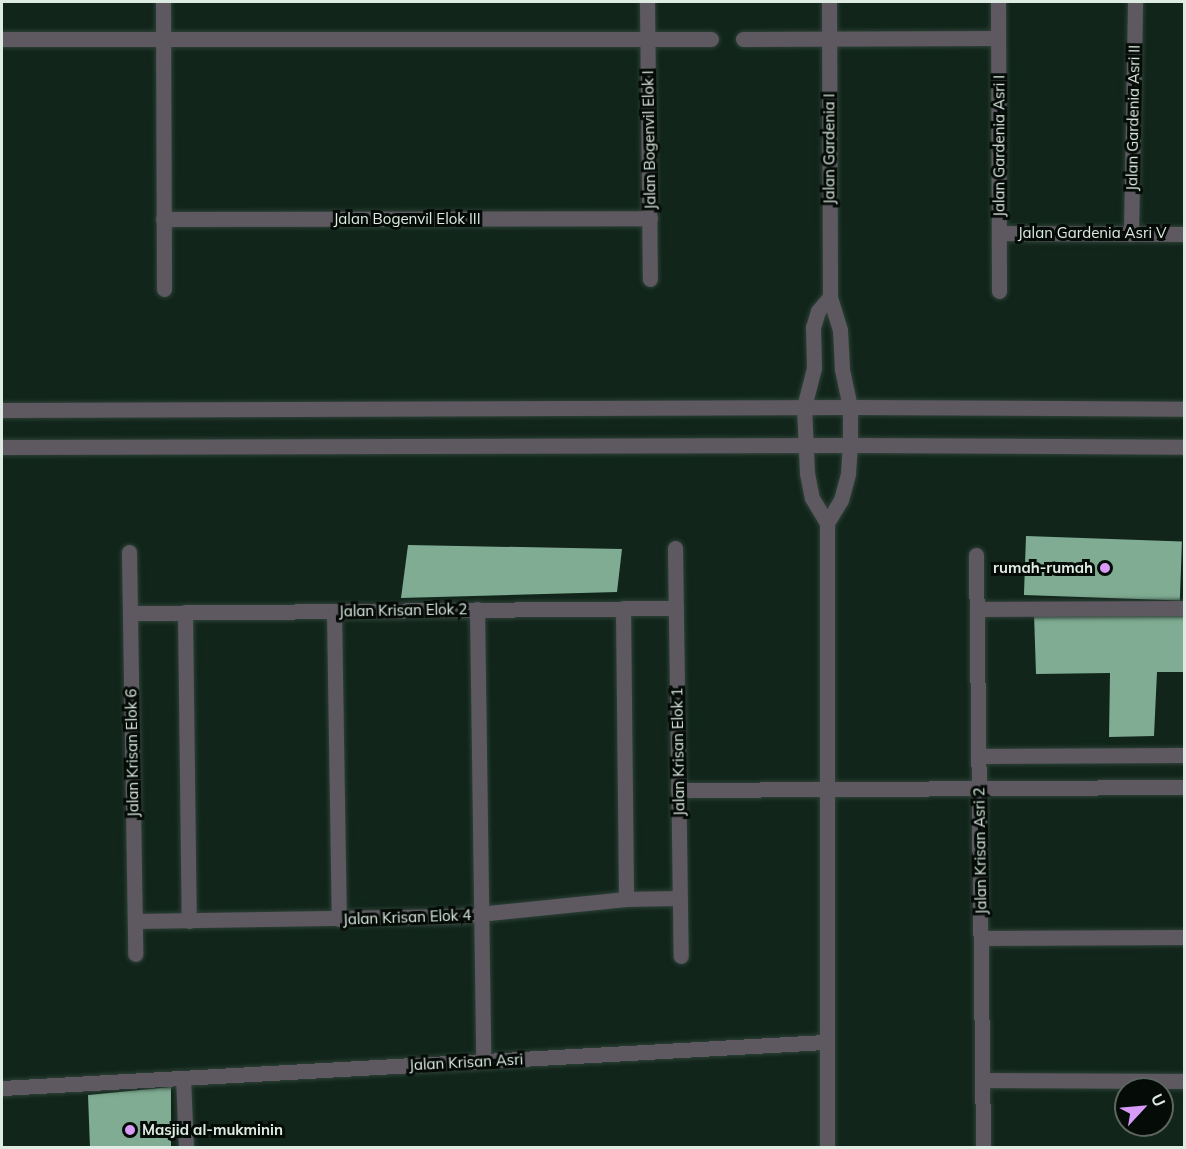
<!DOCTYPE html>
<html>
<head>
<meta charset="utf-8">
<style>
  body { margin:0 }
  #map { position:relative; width:1186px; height:1149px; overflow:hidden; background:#11251b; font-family:Mulish,sans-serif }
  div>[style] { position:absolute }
  .building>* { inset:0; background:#80ac93; transform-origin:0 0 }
  .roads { filter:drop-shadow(0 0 2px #2e4137) drop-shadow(0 0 2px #2e4137) }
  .minor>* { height:15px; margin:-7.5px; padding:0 7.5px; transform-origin:7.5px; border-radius:7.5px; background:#5e5961 }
  .dots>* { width:16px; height:16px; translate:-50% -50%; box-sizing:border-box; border:3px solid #050c08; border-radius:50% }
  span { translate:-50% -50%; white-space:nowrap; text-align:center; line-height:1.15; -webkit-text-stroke:6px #050c08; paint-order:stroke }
  .street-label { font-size:15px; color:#deebe3 }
  .poi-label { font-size:15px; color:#deebe3; font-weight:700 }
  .right { translate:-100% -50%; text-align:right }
  .left { translate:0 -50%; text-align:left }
  .frame { position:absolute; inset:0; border:3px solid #deebe3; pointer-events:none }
  .north { position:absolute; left:1114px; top:1077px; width:60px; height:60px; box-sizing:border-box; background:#050c08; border:2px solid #5c6560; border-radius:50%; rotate:64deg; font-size:16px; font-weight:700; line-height:24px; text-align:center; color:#deebe3 }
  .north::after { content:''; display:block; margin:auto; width:21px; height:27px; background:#d89bf8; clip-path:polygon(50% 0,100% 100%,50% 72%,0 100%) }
</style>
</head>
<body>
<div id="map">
  <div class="building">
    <div style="left:1026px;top:536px;width:156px;height:59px;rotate:2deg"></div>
    <div style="clip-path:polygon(408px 545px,622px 549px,617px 592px,401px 598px)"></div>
    <div style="clip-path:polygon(1184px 613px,1184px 672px,1157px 672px,1154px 736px,1109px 737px,1110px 673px,1036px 674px,1034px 614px)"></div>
    <div style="clip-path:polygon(171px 1087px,171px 1148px,90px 1148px,88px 1095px)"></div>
  </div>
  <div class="roads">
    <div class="minor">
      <div style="left:163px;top:2px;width:287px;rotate:89.8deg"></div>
      <div style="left:647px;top:2px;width:277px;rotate:89.4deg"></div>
      <div style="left:829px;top:2px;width:295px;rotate:89.8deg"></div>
      <div style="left:998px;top:2px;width:289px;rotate:89.8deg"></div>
      <div style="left:2px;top:39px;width:709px"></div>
      <div style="left:743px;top:39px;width:255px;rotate:-0.2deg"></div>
      <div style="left:163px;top:219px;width:487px;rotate:-0.1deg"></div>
      <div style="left:999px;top:233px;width:185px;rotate:0.3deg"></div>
      <div style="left:1131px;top:234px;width:232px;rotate:-89deg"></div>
      <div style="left:2px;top:410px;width:848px;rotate:-0.2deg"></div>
      <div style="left:850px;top:407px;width:334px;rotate:0.3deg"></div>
      <div style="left:2px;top:447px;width:848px;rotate:-0.14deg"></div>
      <div style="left:850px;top:445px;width:334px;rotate:0.3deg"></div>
      <div style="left:675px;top:548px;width:408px;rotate:89.2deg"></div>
      <div style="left:129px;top:552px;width:402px;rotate:89.1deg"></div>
      <div style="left:976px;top:555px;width:593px;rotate:89.32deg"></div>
      <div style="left:623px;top:608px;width:291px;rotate:89.4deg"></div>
      <div style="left:477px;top:609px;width:452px;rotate:89.2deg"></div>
      <div style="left:977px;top:609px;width:207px;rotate:-0.3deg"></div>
      <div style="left:334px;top:611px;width:308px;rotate:89.1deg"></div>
      <div style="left:185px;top:612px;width:309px;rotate:89.3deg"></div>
      <div style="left:130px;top:613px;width:546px;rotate:-0.52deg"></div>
      <div style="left:979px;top:756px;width:205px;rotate:-0.3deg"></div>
      <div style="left:678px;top:790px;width:506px;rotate:-0.34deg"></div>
      <div style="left:135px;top:921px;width:324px;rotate:-0.9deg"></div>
      <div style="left:459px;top:916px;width:168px;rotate:-5.8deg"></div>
      <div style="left:626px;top:899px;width:53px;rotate:-1.1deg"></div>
      <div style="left:981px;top:938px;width:203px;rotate:-0.3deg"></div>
      <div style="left:183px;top:1078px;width:70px;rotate:87.5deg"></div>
      <div style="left:982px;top:1080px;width:202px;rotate:0.3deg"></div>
      <div style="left:2px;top:1088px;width:825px;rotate:-3.2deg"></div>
      <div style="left:827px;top:1148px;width:625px;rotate:-90deg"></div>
      <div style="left:827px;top:523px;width:27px;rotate:-59deg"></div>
      <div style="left:841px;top:500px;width:28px;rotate:-75deg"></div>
      <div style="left:848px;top:473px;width:28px;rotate:-86deg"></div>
      <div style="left:850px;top:445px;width:38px;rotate:-90deg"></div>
      <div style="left:850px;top:407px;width:40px;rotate:-102deg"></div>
      <div style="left:842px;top:368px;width:38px;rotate:-93deg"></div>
      <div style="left:840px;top:330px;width:34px;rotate:-107deg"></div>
      <div style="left:830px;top:297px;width:18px;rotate:131deg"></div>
      <div style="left:818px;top:311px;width:17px;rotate:107deg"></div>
      <div style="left:813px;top:327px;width:41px;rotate:88.6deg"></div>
      <div style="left:814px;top:368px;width:40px;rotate:104.4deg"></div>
      <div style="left:804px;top:407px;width:66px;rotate:87.4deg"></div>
      <div style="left:807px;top:473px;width:25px;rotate:79deg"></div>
      <div style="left:812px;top:498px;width:29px;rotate:59deg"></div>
    </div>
  </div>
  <div class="dots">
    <div style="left:1105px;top:568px;background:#d89bf8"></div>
    <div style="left:130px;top:1130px;background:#d89bf8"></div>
  </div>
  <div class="street-label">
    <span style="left:1133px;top:118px;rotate:-89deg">Jalan Gardenia Asri II</span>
    <span style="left:649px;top:140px;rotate:-91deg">Jalan Bogenvil Elok I</span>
    <span style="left:999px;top:146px;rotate:-90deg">Jalan Gardenia Asri I</span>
    <span style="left:829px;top:149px;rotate:-90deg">Jalan Gardenia I</span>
    <span style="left:407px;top:219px">Jalan Bogenvil Elok III</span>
    <span style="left:1092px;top:233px">Jalan Gardenia Asri V</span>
    <span style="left:403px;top:610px;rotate:-1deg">Jalan Krisan Elok 2</span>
    <span style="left:678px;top:752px;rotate:-91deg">Jalan Krisan Elok 1</span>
    <span style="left:132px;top:753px;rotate:-91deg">Jalan Krisan Elok 6</span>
    <span style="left:980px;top:851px;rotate:-91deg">Jalan Krisan Asri 2</span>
    <span style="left:407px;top:917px;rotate:-2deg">Jalan Krisan Elok 4</span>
    <span style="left:466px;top:1062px;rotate:-3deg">Jalan Krisan Asri</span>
  </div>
  <div class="poi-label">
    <span class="right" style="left:1093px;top:568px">rumah-rumah</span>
    <span class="left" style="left:142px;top:1130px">Masjid al-mukminin</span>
  </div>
  <div class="frame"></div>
  <div class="north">U</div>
</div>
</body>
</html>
